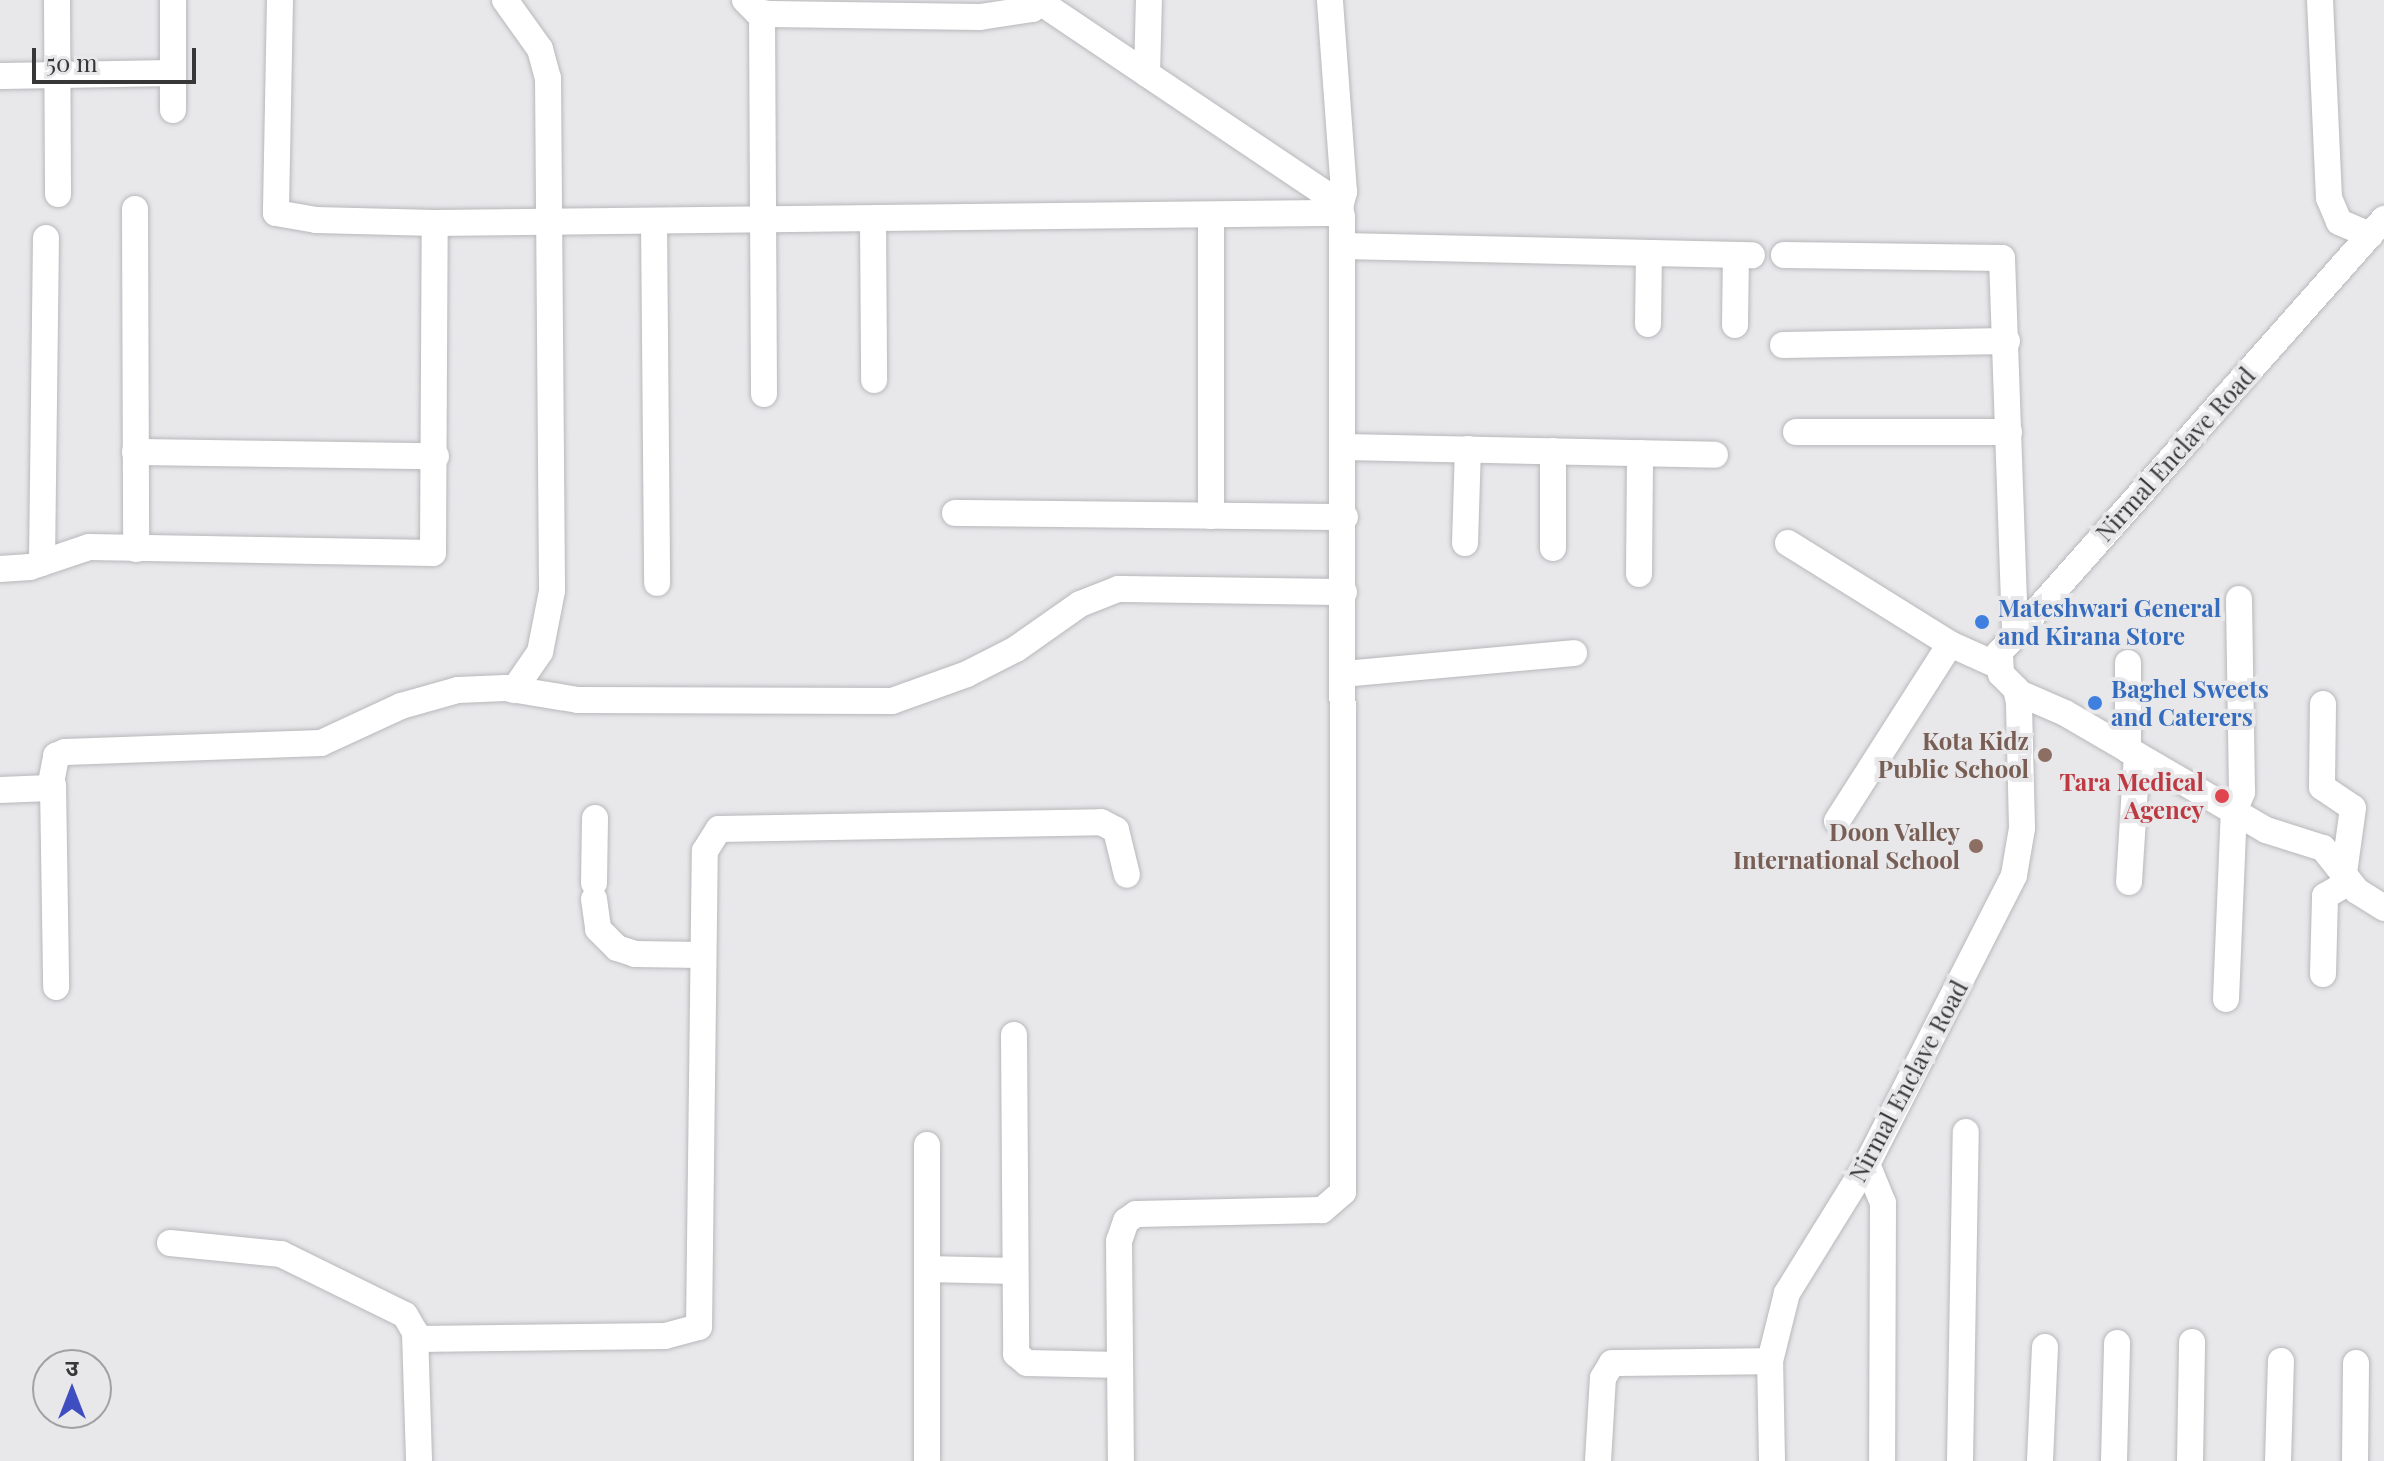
<!DOCTYPE html>
<html>
<head>
<meta charset="utf-8">
<style>
  body { margin:0 }
  #map { position:relative; width:2384px; height:1461px; overflow:hidden; background:#e8e8eb; font-family:"Playfair Display","Noto Sans Devanagari",serif }
  div>[style] { position:absolute }
  .roads { filter:drop-shadow(0 0 2px #b8b8bb) drop-shadow(0 0 2px #b8b8bb) }
  .minor>* { height:26px; margin:-13px; padding:0 13px; transform-origin:13px; border-radius:13px; background:#fff }
  .dots>* { width:22px; height:22px; translate:-50% -50%; box-sizing:border-box; border:4px solid #e8e8eb; border-radius:50% }
  span { translate:-50% -50%; white-space:nowrap; text-align:center; line-height:1.15; -webkit-text-stroke:8px #e8e8eb; paint-order:stroke }
  .street-label { font-size:24px; color:#373738 }
  .shop-label { font-size:24px; color:#366cbe; font-weight:700 }
  .left { translate:0 -50%; text-align:left }
  .education-label { font-size:24px; color:#785e54; font-weight:700 }
  .right { translate:-100% -50%; text-align:right }
  .health-label { font-size:24px; color:#be3a42; font-weight:700 }
  .north { position:absolute; left:32px; top:1349px; width:80px; height:80px; box-sizing:border-box; background:#e8e8eb; border:2px solid #a1a1a3; border-radius:50%; rotate:0deg; font-size:22px; font-weight:700; line-height:32px; text-align:center; color:#373738 }
  .north::after { content:''; display:block; margin:auto; width:28px; height:36px; background:#3e4ec1; clip-path:polygon(50% 0,100% 100%,50% 72%,0 100%) }
  .scale { position:absolute; left:32px; top:48px; width:164px; height:36px; box-sizing:border-box; border:4px solid #373738; border-top:0; padding-left:10px; font-size:24px; line-height:28px; white-space:nowrap; color:#373738; -webkit-text-stroke:6px #e8e8eb; paint-order:stroke }
</style>
</head>
<body>
<div id="map">
  <div class="roads">
    <div class="minor">
      <div style="left:57px;top:0;width:194px;rotate:89.7deg"></div>
      <div style="left:280px;top:0;width:213px;rotate:91.1deg"></div>
      <div style="left:276px;top:213px;width:41px;rotate:9.9deg"></div>
      <div style="left:316px;top:220px;width:119px;rotate:1.4deg"></div>
      <div style="left:435px;top:223px;width:893px;rotate:-0.64deg"></div>
      <div style="left:1328px;top:213px;width:13px;rotate:-27deg"></div>
      <div style="left:1340px;top:207px;width:16px;rotate:-75deg"></div>
      <div style="left:1344px;top:192px;width:193px;rotate:-94.2deg"></div>
      <div style="left:505px;top:0;width:60px;rotate:54.5deg"></div>
      <div style="left:540px;top:49px;width:30px;rotate:75deg"></div>
      <div style="left:548px;top:78px;width:513px;rotate:89.55deg"></div>
      <div style="left:552px;top:591px;width:62px;rotate:101.1deg"></div>
      <div style="left:540px;top:652px;width:46px;rotate:124.4deg"></div>
      <div style="left:745px;top:0;width:17px;rotate:45deg"></div>
      <div style="left:757px;top:12px;width:13px;rotate:9deg"></div>
      <div style="left:770px;top:14px;width:210px;rotate:0.8deg"></div>
      <div style="left:980px;top:17px;width:53px;rotate:-8.7deg"></div>
      <div style="left:1032px;top:9px;width:13px;rotate:-42deg"></div>
      <div style="left:1037px;top:0;width:344px;rotate:33.9deg"></div>
      <div style="left:1323px;top:192px;width:23px;rotate:41deg"></div>
      <div style="left:1340px;top:207px;width:10px;rotate:79deg"></div>
      <div style="left:1342px;top:217px;width:975px;rotate:89.94deg"></div>
      <div style="left:1343px;top:1192px;width:28px;rotate:139deg"></div>
      <div style="left:1322px;top:1210px;width:186px;rotate:178.8deg"></div>
      <div style="left:1136px;top:1214px;width:12px;rotate:145deg"></div>
      <div style="left:1126px;top:1221px;width:21px;rotate:109deg"></div>
      <div style="left:1119px;top:1241px;width:220px;rotate:89.5deg"></div>
      <div style="left:2320px;top:0;width:198px;rotate:87.4deg"></div>
      <div style="left:2329px;top:198px;width:26px;rotate:67deg"></div>
      <div style="left:2339px;top:222px;width:34px;rotate:23deg"></div>
      <div style="left:762px;top:13px;width:381px;rotate:89.7deg"></div>
      <div style="left:1147px;top:74px;width:74px;rotate:-88.5deg"></div>
      <div style="left:0;top:76px;width:173px;rotate:-1deg"></div>
      <div style="left:173px;top:110px;width:110px;rotate:-90deg"></div>
      <div style="left:135px;top:209px;width:340px;rotate:89.8deg"></div>
      <div style="left:1211px;top:216px;width:300px;rotate:90deg"></div>
      <div style="left:873px;top:220px;width:160px;rotate:89.6deg"></div>
      <div style="left:654px;top:222px;width:361px;rotate:89.5deg"></div>
      <div style="left:1343px;top:246px;width:409px;rotate:1.3deg"></div>
      <div style="left:1784px;top:255px;width:218px;rotate:0.8deg"></div>
      <div style="left:2002px;top:258px;width:375px;rotate:88deg"></div>
      <div style="left:1648px;top:324px;width:71px;rotate:-89.2deg"></div>
      <div style="left:1735px;top:325px;width:70px;rotate:-89.2deg"></div>
      <div style="left:1783px;top:345px;width:224px;rotate:-1deg"></div>
      <div style="left:1796px;top:432px;width:213px"></div>
      <div style="left:1345px;top:447px;width:370px;rotate:1.2deg"></div>
      <div style="left:1553px;top:451px;width:97px;rotate:90deg"></div>
      <div style="left:135px;top:452px;width:301px;rotate:0.8deg"></div>
      <div style="left:955px;top:513px;width:390px;rotate:0.6deg"></div>
      <div style="left:1465px;top:543px;width:94px;rotate:-88.2deg"></div>
      <div style="left:1788px;top:543px;width:191px;rotate:31.9deg"></div>
      <div style="left:1950px;top:644px;width:54px;rotate:24.2deg"></div>
      <div style="left:42px;top:563px;width:325px;rotate:-89.3deg"></div>
      <div style="left:0;top:569px;width:30px;rotate:-4deg"></div>
      <div style="left:30px;top:567px;width:62px;rotate:-18.7deg"></div>
      <div style="left:89px;top:547px;width:344px;rotate:1deg"></div>
      <div style="left:433px;top:553px;width:330px;rotate:-89.7deg"></div>
      <div style="left:1639px;top:574px;width:121px;rotate:-89.5deg"></div>
      <div style="left:2128px;top:663px;width:87px;rotate:90deg"></div>
      <div style="left:1344px;top:674px;width:231px;rotate:-5.2deg"></div>
      <div style="left:2019px;top:693px;width:50px;rotate:23.5deg"></div>
      <div style="left:2065px;top:713px;width:233px;rotate:30.2deg"></div>
      <div style="left:2266px;top:830px;width:60px;rotate:17.5deg"></div>
      <div style="left:2323px;top:848px;width:55px;rotate:51.7deg"></div>
      <div style="left:2357px;top:891px;width:32px;rotate:32deg"></div>
      <div style="left:2323px;top:704px;width:83px;rotate:90.7deg"></div>
      <div style="left:2322px;top:787px;width:37px;rotate:34deg"></div>
      <div style="left:2353px;top:808px;width:66px;rotate:97.9deg"></div>
      <div style="left:53px;top:785px;width:202px;rotate:89.1deg"></div>
      <div style="left:0;top:790px;width:50px;rotate:-2.3deg"></div>
      <div style="left:50px;top:788px;width:33px;rotate:-79deg"></div>
      <div style="left:56px;top:756px;width:10px;rotate:-24deg"></div>
      <div style="left:65px;top:752px;width:256px;rotate:-2deg"></div>
      <div style="left:321px;top:743px;width:88px;rotate:-24.8deg"></div>
      <div style="left:401px;top:706px;width:59px;rotate:-15.7deg"></div>
      <div style="left:458px;top:690px;width:47px;rotate:-2.4deg"></div>
      <div style="left:505px;top:688px;width:74px;rotate:9.3deg"></div>
      <div style="left:578px;top:700px;width:314px;rotate:0.2deg"></div>
      <div style="left:892px;top:701px;width:80px;rotate:-19.8deg"></div>
      <div style="left:967px;top:674px;width:55px;rotate:-27deg"></div>
      <div style="left:1016px;top:649px;width:78px;rotate:-35.1deg"></div>
      <div style="left:1080px;top:604px;width:41px;rotate:-21.5deg"></div>
      <div style="left:1118px;top:589px;width:226px;rotate:0.8deg"></div>
      <div style="left:1837px;top:821px;width:210px;rotate:-57.4deg"></div>
      <div style="left:2129px;top:882px;width:127px;rotate:-86.4deg"></div>
      <div style="left:594px;top:883px;width:65px;rotate:-89.1deg"></div>
      <div style="left:594px;top:899px;width:30px;rotate:82deg"></div>
      <div style="left:598px;top:929px;width:27px;rotate:45deg"></div>
      <div style="left:617px;top:948px;width:19px;rotate:18deg"></div>
      <div style="left:635px;top:954px;width:67px;rotate:0.9deg"></div>
      <div style="left:2323px;top:974px;width:78px;rotate:-88.5deg"></div>
      <div style="left:2325px;top:896px;width:28px;rotate:-30deg"></div>
      <div style="left:2226px;top:999px;width:187px;rotate:-87.6deg"></div>
      <div style="left:2234px;top:812px;width:22px;rotate:-68deg"></div>
      <div style="left:2242px;top:792px;width:193px;rotate:-90.9deg"></div>
      <div style="left:1014px;top:1035px;width:319px;rotate:89.6deg"></div>
      <div style="left:1016px;top:1354px;width:14px;rotate:39deg"></div>
      <div style="left:1027px;top:1363px;width:93px;rotate:1.2deg"></div>
      <div style="left:927px;top:1145px;width:316px;rotate:90deg"></div>
      <div style="left:1867px;top:1164px;width:42px;rotate:67.7deg"></div>
      <div style="left:1883px;top:1203px;width:258px;rotate:90.2deg"></div>
      <div style="left:170px;top:1243px;width:112px;rotate:5.7deg"></div>
      <div style="left:281px;top:1254px;width:138px;rotate:26.2deg"></div>
      <div style="left:405px;top:1315px;width:20px;rotate:60deg"></div>
      <div style="left:415px;top:1332px;width:129px;rotate:88.2deg"></div>
      <div style="left:927px;top:1269px;width:88px;rotate:1.3deg"></div>
      <div style="left:416px;top:1339px;width:249px;rotate:-0.7deg"></div>
      <div style="left:665px;top:1336px;width:35px;rotate:-15deg"></div>
      <div style="left:699px;top:1327px;width:476px;rotate:-89.3deg"></div>
      <div style="left:705px;top:851px;width:26px;rotate:-58deg"></div>
      <div style="left:719px;top:829px;width:382px;rotate:-1deg"></div>
      <div style="left:1101px;top:822px;width:17px;rotate:28deg"></div>
      <div style="left:1116px;top:830px;width:46px;rotate:76.3deg"></div>
      <div style="left:1598px;top:1461px;width:83px;rotate:-86.6deg"></div>
      <div style="left:1603px;top:1378px;width:17px;rotate:-59deg"></div>
      <div style="left:1612px;top:1363px;width:158px;rotate:-0.7deg"></div>
      <div style="left:1772px;top:1461px;width:100px;rotate:-91.1deg"></div>
      <div style="left:1770px;top:1361px;width:70px;rotate:-76deg"></div>
      <div style="left:1787px;top:1293px;width:152px;rotate:-58.2deg"></div>
      <div style="left:1867px;top:1164px;width:324px;rotate:-63deg"></div>
      <div style="left:2014px;top:875px;width:48px;rotate:-80.3deg"></div>
      <div style="left:2022px;top:828px;width:126px;rotate:-91.4deg"></div>
      <div style="left:2019px;top:702px;width:13px;rotate:-103deg"></div>
      <div style="left:2016px;top:689px;width:21px;rotate:-135deg"></div>
      <div style="left:2001px;top:674px;width:22px;rotate:-93deg"></div>
      <div style="left:2000px;top:652px;width:579px;rotate:-48.43deg"></div>
      <div style="left:1960px;top:1461px;width:329px;rotate:-89deg"></div>
      <div style="left:2040px;top:1461px;width:114px;rotate:-87.5deg"></div>
      <div style="left:2114px;top:1461px;width:118px;rotate:-88.5deg"></div>
      <div style="left:2190px;top:1461px;width:119px;rotate:-89deg"></div>
      <div style="left:2278px;top:1461px;width:100px;rotate:-88.3deg"></div>
      <div style="left:2355px;top:1461px;width:98px;rotate:-89.4deg"></div>
    </div>
  </div>
  <div class="dots">
    <div style="left:1982px;top:622px;background:#3f7fe0"></div>
    <div style="left:2095px;top:703px;background:#3f7fe0"></div>
    <div style="left:2045px;top:755px;background:#8d6e63"></div>
    <div style="left:2222px;top:796px;background:#e0444e"></div>
    <div style="left:1976px;top:846px;background:#8d6e63"></div>
  </div>
  <div class="street-label">
    <span style="left:2175px;top:454px;rotate:-48deg">Nirmal Enclave Road</span>
    <span style="left:1908px;top:1081px;rotate:-62deg">Nirmal Enclave Road</span>
  </div>
  <div class="shop-label">
    <span class="left" style="left:1998px;top:622px">Mateshwari General<br>and Kirana Store</span>
    <span class="left" style="left:2111px;top:703px">Baghel Sweets<br>and Caterers</span>
  </div>
  <div class="education-label">
    <span class="right" style="left:2029px;top:755px">Kota Kidz<br>Public School</span>
    <span class="right" style="left:1960px;top:846px">Doon Valley<br>International School</span>
  </div>
  <div class="health-label">
    <span class="right" style="left:2204px;top:796px">Tara Medical<br>Agency</span>
  </div>
  <div class="north">उ</div>
  <div class="scale">50 m</div>
</div>
</body>
</html>
